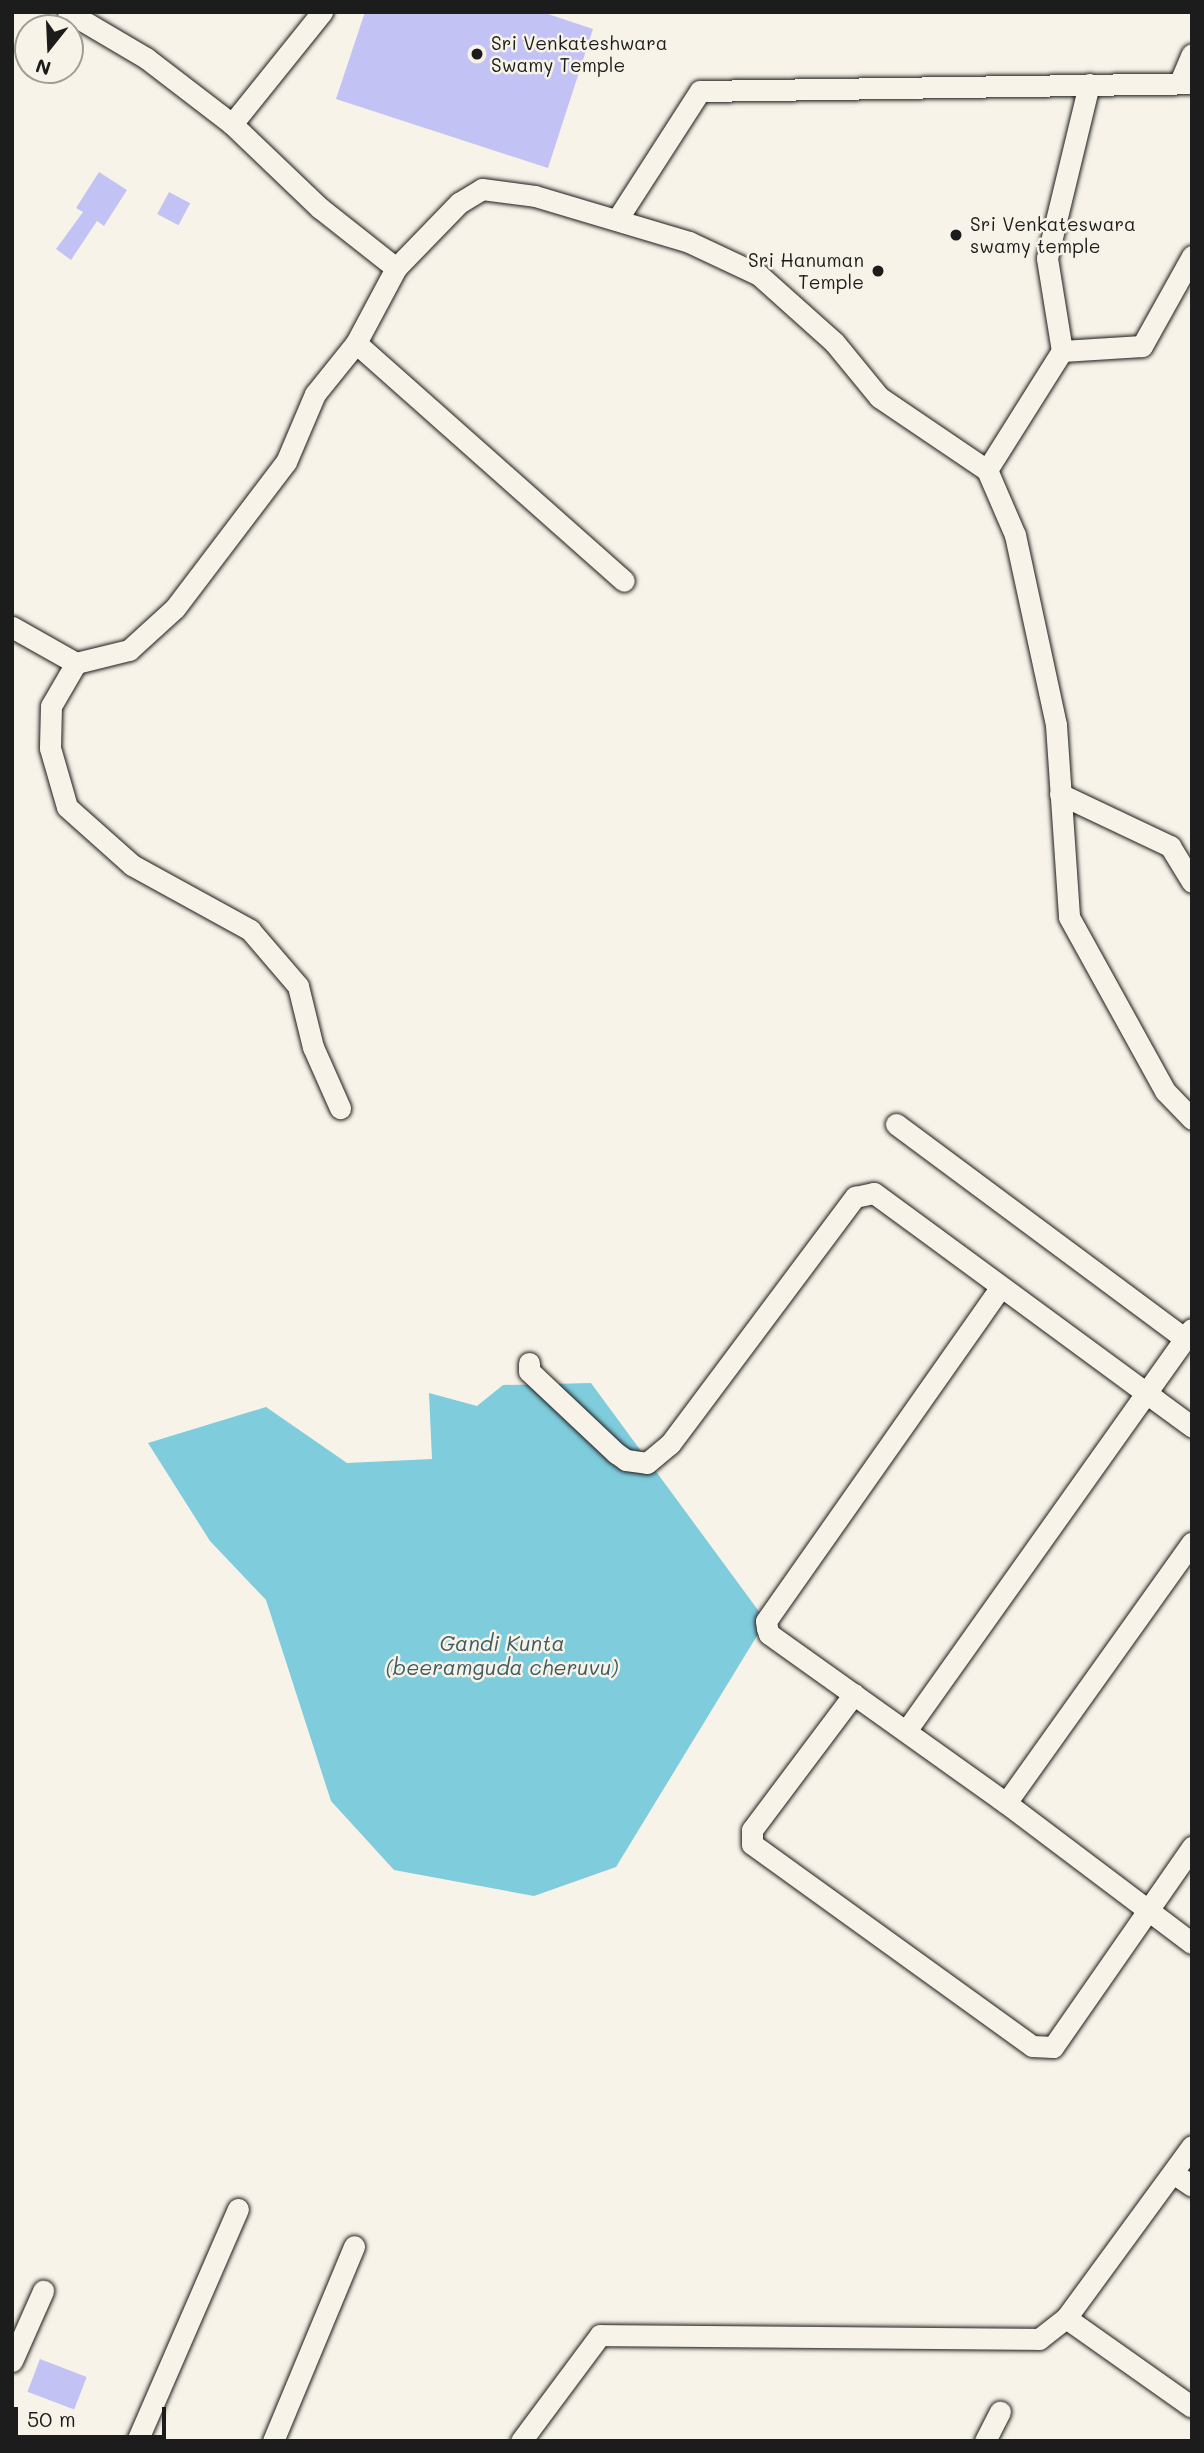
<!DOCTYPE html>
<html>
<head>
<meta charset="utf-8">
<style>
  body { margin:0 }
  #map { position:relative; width:1204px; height:2453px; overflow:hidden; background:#f7f3e8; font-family:Mali,sans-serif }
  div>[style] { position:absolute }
  .water>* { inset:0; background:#7fccdd }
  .building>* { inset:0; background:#c3c2f4; transform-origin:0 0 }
  .roads { filter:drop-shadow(0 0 2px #1c1c1c) drop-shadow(0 0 2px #1c1c1c) }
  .minor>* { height:21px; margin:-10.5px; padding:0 10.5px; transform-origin:10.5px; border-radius:10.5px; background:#f7f3e8 }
  .dots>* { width:19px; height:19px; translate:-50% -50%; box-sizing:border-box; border:4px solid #f7f3e8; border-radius:50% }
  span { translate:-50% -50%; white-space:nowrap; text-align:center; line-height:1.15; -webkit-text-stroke:5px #f7f3e8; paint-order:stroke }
  .poi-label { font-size:19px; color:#1c1c1c }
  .left { translate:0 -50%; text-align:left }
  .right { translate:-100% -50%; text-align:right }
  .water-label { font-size:21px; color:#3f5a60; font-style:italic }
  .frame { position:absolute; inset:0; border:14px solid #1c1c1c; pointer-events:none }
  .north { position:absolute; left:14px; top:14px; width:70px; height:70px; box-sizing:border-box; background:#f7f3e8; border:2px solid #9f9d96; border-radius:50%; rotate:198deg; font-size:19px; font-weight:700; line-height:28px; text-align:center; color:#1c1c1c }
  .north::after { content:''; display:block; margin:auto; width:24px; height:32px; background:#1c1c1c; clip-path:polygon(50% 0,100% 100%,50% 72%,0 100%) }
  .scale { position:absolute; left:14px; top:2407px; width:152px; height:32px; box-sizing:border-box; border:4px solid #1c1c1c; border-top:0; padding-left:9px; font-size:21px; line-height:24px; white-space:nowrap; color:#1c1c1c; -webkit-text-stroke:5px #f7f3e8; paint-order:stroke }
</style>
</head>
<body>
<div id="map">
  <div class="water">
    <div style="clip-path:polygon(591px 1383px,766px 1621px,616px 1867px,534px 1896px,394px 1870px,331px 1801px,266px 1600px,210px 1541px,148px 1443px,266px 1407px,347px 1463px,432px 1459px,429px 1393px,477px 1406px,503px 1385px)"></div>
  </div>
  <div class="building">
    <div style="clip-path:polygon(365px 12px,542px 12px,593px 29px,548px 168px,336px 99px)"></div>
    <div style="clip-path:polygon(99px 172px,127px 190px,104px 226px,97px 221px,71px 260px,56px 249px,83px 212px,76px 208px)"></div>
    <div style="left:169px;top:192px;width:24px;height:25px;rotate:28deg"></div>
    <div style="left:40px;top:2359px;width:50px;height:35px;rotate:21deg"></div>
  </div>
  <div class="roads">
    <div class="minor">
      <div style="left:68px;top:12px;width:91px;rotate:30.5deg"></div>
      <div style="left:146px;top:58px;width:108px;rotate:37.5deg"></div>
      <div style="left:232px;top:124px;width:122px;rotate:43.7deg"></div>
      <div style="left:320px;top:208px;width:97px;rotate:38.3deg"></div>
      <div style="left:1180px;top:82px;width:30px;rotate:-67deg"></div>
      <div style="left:232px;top:124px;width:144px;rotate:-51.2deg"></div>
      <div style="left:618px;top:218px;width:151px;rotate:-57.2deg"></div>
      <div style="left:700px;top:91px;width:492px;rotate:-0.9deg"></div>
      <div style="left:356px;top:343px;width:358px;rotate:41.6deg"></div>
      <div style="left:1062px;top:351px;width:94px;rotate:-99.2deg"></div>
      <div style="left:1047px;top:258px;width:179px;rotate:-76.4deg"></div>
      <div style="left:987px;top:470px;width:141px;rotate:-57.8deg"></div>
      <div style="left:1062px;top:351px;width:80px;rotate:-3.6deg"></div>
      <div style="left:1142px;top:346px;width:103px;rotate:-60.9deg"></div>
      <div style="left:12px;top:627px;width:73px;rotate:29.4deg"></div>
      <div style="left:76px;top:663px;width:55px;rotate:-13.8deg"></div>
      <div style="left:129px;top:650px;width:62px;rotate:-42.4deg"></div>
      <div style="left:175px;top:608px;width:183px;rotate:-52.8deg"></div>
      <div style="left:286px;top:462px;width:74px;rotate:-66.9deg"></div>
      <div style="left:315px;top:394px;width:65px;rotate:-51.2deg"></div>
      <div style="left:356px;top:343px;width:85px;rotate:-61.9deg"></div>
      <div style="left:396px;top:268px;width:91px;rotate:-45.9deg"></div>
      <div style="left:459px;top:203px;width:27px;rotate:-31deg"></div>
      <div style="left:482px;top:189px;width:53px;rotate:7.5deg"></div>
      <div style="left:535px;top:196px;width:161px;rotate:16.6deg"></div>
      <div style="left:689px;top:242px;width:77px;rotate:25.2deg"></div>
      <div style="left:759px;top:275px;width:101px;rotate:41.8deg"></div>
      <div style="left:834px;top:342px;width:71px;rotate:50.7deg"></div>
      <div style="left:879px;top:397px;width:130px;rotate:34.1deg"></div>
      <div style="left:987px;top:470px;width:71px;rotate:66.7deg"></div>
      <div style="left:1015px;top:535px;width:194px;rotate:77.8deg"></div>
      <div style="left:1056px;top:725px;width:192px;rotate:86.1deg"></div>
      <div style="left:1069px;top:917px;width:199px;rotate:61.1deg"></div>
      <div style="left:1165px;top:1091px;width:39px;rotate:46deg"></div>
      <div style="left:76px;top:663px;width:50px;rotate:120.2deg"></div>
      <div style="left:51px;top:706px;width:42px;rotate:91.4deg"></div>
      <div style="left:50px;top:748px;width:61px;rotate:73.9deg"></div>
      <div style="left:67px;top:807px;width:87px;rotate:41.7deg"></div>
      <div style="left:132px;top:865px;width:135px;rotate:28.8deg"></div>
      <div style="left:250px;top:930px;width:74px;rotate:49.4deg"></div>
      <div style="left:298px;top:986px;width:63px;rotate:76.2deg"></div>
      <div style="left:313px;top:1047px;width:67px;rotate:66.1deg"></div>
      <div style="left:1060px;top:794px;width:122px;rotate:25.3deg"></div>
      <div style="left:1170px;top:846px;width:42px;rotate:58.6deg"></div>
      <div style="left:896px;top:1124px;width:359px;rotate:36.6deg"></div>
      <div style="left:1000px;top:1288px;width:407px;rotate:125.1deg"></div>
      <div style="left:766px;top:1621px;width:7px;rotate:82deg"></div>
      <div style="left:767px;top:1628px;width:6px;rotate:72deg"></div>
      <div style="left:769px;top:1634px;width:291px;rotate:35.5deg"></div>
      <div style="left:1006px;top:1803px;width:233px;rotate:37deg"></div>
      <div style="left:529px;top:1363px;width:8px;rotate:90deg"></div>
      <div style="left:529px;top:1371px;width:120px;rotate:43.3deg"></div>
      <div style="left:616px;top:1453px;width:12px;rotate:35deg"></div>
      <div style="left:626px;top:1460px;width:21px;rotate:8deg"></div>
      <div style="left:647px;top:1463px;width:30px;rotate:-40deg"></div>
      <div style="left:670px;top:1444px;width:309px;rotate:-53.2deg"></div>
      <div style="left:855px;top:1197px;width:19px;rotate:-12deg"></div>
      <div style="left:874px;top:1193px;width:395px;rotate:36.3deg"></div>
      <div style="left:854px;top:1694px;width:170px;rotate:126.9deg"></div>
      <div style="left:752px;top:1830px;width:14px;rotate:90deg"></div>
      <div style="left:752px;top:1844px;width:345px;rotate:35.8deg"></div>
      <div style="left:1032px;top:2046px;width:21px;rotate:3deg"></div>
      <div style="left:1053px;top:2047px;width:244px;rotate:-55.2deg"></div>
      <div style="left:906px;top:1731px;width:493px;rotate:-54.6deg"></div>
      <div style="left:1006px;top:1803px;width:320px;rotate:-54.5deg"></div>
      <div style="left:1173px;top:2173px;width:23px;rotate:34deg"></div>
      <div style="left:1066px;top:2318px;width:154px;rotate:35.2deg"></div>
      <div style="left:12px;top:2361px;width:77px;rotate:-66.1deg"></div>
      <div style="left:137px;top:2441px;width:253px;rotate:-66.5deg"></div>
      <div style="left:273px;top:2441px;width:211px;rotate:-67.4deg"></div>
      <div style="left:521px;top:2441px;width:132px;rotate:-53.3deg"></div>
      <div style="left:600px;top:2335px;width:439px;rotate:0.5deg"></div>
      <div style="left:1039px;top:2339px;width:34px;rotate:-38deg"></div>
      <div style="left:1066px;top:2318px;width:213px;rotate:-53.8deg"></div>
      <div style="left:985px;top:2441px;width:33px;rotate:-63deg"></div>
    </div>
  </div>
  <div class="dots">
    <div style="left:477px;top:54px;background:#1c1c1c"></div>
    <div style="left:956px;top:235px;background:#1c1c1c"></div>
    <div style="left:878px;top:271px;background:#1c1c1c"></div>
  </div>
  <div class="poi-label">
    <span class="left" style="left:491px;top:54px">Sri Venkateshwara<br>Swamy Temple</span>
    <span class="left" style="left:970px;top:235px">Sri Venkateswara<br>swamy temple</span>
    <span class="right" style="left:864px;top:271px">Sri Hanuman<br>Temple</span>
  </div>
  <div class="water-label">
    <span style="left:502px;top:1655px">Gandi Kunta<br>(beeramguda cheruvu)</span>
  </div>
  <div class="frame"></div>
  <div class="north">N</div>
  <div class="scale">50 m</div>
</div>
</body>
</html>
